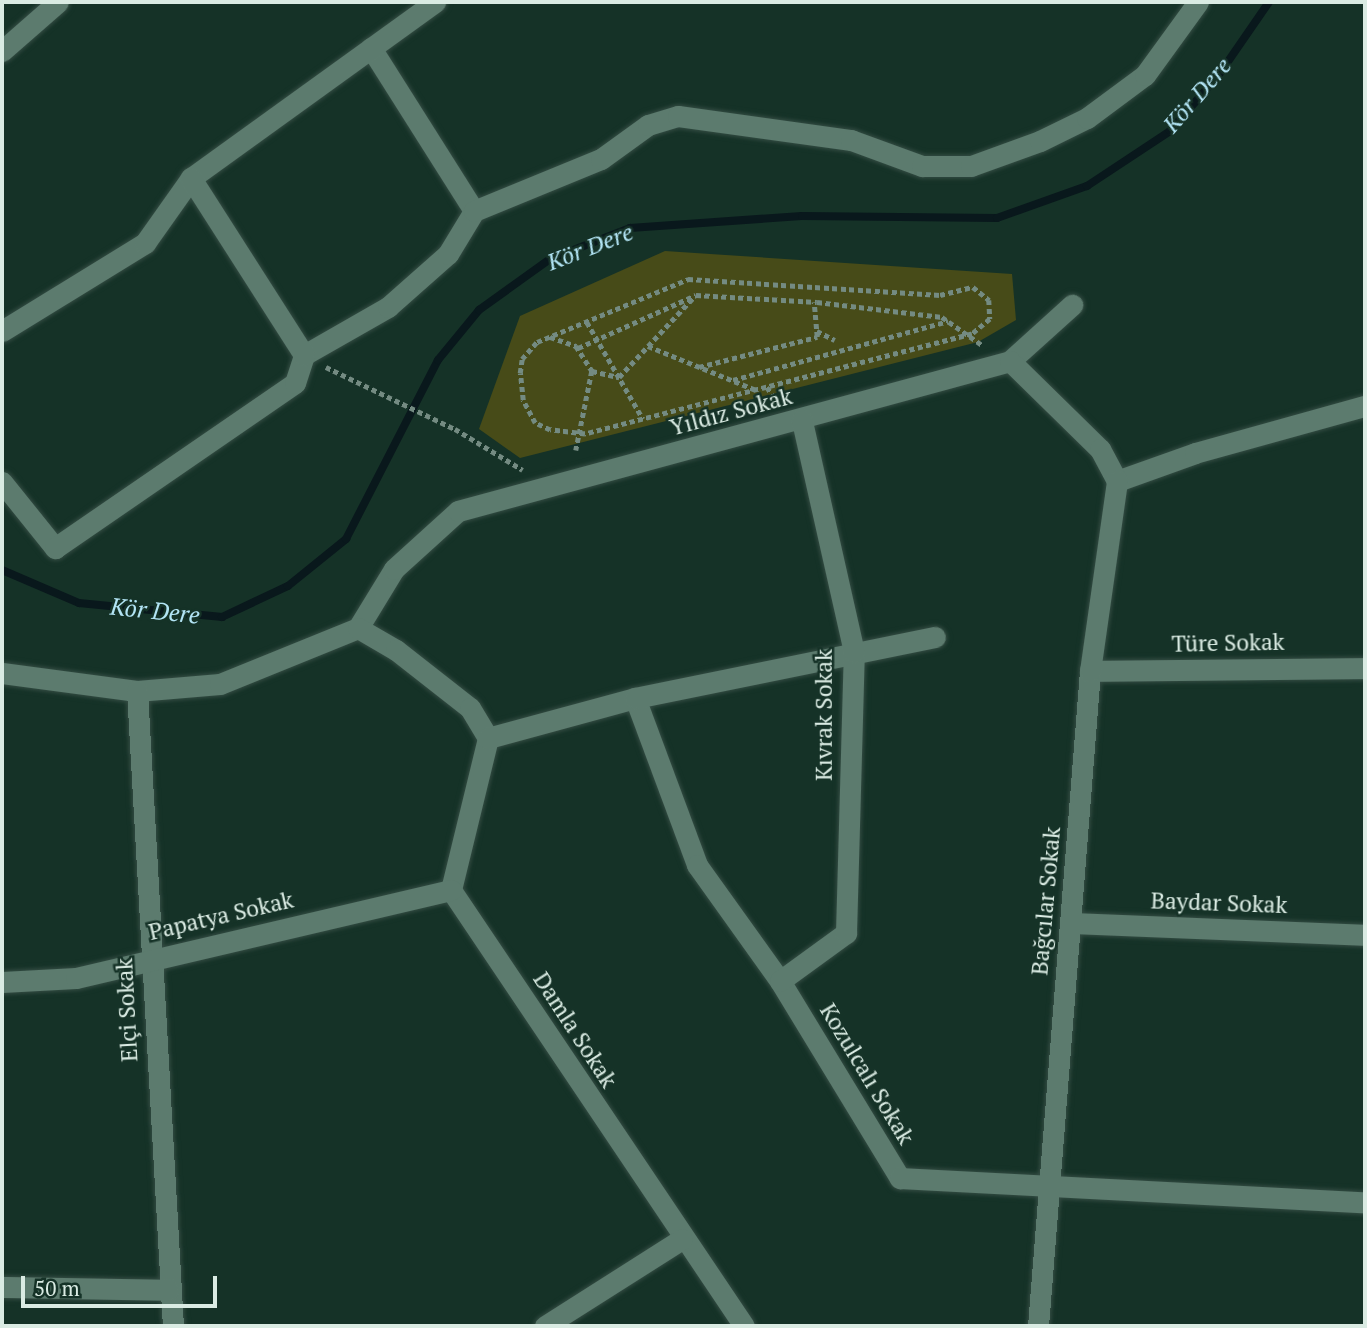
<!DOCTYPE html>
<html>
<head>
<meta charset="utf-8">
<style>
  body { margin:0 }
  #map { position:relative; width:1367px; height:1328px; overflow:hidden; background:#153227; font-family:"PT Serif",serif }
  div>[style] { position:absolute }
  .green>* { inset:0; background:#474b18 }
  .stream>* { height:8px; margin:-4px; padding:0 4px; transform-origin:4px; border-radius:4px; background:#09181c }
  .path>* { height:4.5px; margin-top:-2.25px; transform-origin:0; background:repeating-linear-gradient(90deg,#748b82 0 5px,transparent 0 8.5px) }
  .roads { filter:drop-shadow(0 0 2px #344c43) drop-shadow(0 0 2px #344c43) }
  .street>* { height:21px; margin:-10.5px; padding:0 10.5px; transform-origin:10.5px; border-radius:10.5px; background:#5c7b6e }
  span { translate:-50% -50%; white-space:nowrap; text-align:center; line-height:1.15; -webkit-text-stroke:5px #153227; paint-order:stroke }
  .street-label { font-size:23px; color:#daebe3 }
  .water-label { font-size:24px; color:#b2e4f4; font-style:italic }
  .frame { position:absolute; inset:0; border:4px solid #daebe3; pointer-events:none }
  .scale { position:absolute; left:21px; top:1276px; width:196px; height:32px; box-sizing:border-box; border:4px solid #daebe3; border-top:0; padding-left:9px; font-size:21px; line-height:24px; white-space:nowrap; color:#daebe3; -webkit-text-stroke:5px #153227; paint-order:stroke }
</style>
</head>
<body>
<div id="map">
  <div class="green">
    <div style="clip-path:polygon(665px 251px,1012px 274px,1016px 320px,978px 342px,520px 458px,479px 429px,520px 316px)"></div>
  </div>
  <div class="stream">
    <div style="left:2px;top:570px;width:84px;rotate:23.2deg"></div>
    <div style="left:79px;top:603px;width:144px;rotate:5.6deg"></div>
    <div style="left:222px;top:617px;width:73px;rotate:-25.2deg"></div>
    <div style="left:288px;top:586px;width:75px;rotate:-39deg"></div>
    <div style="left:346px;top:539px;width:201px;rotate:-62.8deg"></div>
    <div style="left:438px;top:360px;width:65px;rotate:-50.6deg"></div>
    <div style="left:479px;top:310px;width:87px;rotate:-35.7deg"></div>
    <div style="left:550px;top:259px;width:86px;rotate:-21.2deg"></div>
    <div style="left:630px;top:228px;width:172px;rotate:-4deg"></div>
    <div style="left:802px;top:216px;width:195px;rotate:0.6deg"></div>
    <div style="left:997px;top:218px;width:96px;rotate:-19.6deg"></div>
    <div style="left:1087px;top:186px;width:100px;rotate:-33.5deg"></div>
    <div style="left:1170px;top:131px;width:73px;rotate:-48.9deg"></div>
    <div style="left:1218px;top:76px;width:90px;rotate:-55.4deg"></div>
  </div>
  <div class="path">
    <div style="left:688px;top:279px;width:253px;rotate:3.6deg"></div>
    <div style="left:940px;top:295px;width:34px;rotate:-14deg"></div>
    <div style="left:973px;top:287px;width:21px;rotate:39deg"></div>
    <div style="left:989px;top:300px;width:19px;rotate:87deg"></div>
    <div style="left:990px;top:319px;width:23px;rotate:140deg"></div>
    <div style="left:972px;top:334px;width:400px;rotate:165.5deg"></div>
    <div style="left:585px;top:434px;width:35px;rotate:-173deg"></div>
    <div style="left:550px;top:430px;width:17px;rotate:-155deg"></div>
    <div style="left:535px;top:423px;width:26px;rotate:-118deg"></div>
    <div style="left:523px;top:400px;width:27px;rotate:-96deg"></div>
    <div style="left:520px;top:373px;width:14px;rotate:-82deg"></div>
    <div style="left:522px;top:359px;width:23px;rotate:-49deg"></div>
    <div style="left:537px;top:342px;width:164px;rotate:-22.6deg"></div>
    <div style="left:587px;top:322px;width:112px;rotate:60deg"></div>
    <div style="left:817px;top:331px;width:20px;rotate:27deg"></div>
    <div style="left:550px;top:337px;width:28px;rotate:19deg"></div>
    <div style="left:576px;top:346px;width:30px;rotate:57deg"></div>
    <div style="left:592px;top:371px;width:81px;rotate:101.4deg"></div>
    <div style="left:648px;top:346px;width:117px;rotate:22.2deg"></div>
    <div style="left:578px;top:348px;width:129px;rotate:-24.2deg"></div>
    <div style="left:696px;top:295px;width:121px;rotate:3.3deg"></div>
    <div style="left:817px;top:302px;width:126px;rotate:6.8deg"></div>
    <div style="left:942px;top:317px;width:49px;rotate:35deg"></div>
    <div style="left:326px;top:367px;width:143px;rotate:25.7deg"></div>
    <div style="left:455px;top:429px;width:79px;rotate:31.1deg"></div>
    <div style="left:699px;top:367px;width:122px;rotate:-14.3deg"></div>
    <div style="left:817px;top:337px;width:35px;rotate:-95deg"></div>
    <div style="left:592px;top:371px;width:28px;rotate:13deg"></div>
    <div style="left:619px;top:377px;width:108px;rotate:-46.9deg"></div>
    <div style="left:733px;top:380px;width:223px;rotate:-15.3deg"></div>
    <div style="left:767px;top:387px;width:14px;rotate:56deg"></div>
  </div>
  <div class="roads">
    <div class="street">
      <div style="left:371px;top:48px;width:193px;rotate:57.7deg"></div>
      <div style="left:2px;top:51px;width:74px;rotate:-41.2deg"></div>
      <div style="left:2px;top:331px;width:168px;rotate:-31.6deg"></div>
      <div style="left:145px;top:243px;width:80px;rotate:-54.7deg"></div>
      <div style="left:191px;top:178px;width:301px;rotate:-35.8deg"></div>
      <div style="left:304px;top:355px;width:97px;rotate:-29.7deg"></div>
      <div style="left:388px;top:307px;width:80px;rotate:-41.5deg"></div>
      <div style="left:448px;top:254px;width:50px;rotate:-58.8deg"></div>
      <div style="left:474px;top:211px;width:137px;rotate:-22.3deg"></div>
      <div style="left:601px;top:159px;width:58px;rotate:-35.9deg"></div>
      <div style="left:648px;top:125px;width:31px;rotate:-17deg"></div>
      <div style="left:678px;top:116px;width:175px;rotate:7.9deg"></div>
      <div style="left:851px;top:140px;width:76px;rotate:20.1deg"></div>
      <div style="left:922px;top:166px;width:49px"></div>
      <div style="left:971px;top:166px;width:73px;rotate:-19.9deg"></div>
      <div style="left:1040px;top:141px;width:52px;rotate:-26.1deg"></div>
      <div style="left:1087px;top:118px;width:72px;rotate:-36.6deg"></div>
      <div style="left:1145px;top:75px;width:90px;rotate:-54deg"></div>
      <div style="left:1010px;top:361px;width:84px;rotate:-42.1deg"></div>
      <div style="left:1117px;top:481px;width:83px;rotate:-19.7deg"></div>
      <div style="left:1195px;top:453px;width:176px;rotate:-15.5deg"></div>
      <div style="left:2px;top:482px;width:85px;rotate:51.2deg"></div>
      <div style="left:55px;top:548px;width:291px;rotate:-34.5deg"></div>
      <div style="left:295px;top:383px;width:29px;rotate:-72deg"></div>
      <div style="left:304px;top:355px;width:210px;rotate:-122.6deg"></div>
      <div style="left:358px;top:628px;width:69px;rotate:-58.6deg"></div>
      <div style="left:394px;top:569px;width:86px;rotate:-42.2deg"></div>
      <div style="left:458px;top:511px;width:572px;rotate:-15.2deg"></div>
      <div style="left:1010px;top:361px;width:126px;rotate:44.4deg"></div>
      <div style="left:1100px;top:449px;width:36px;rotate:62deg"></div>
      <div style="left:1090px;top:671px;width:275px;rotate:-0.6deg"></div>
      <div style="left:2px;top:673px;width:136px;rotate:7.6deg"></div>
      <div style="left:137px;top:691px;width:83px;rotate:-4.8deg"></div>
      <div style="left:220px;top:684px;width:149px;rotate:-22.1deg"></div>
      <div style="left:358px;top:628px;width:44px;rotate:30.1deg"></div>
      <div style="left:396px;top:650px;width:94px;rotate:38.1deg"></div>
      <div style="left:470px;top:708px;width:35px;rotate:59deg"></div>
      <div style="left:137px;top:691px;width:636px;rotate:86.76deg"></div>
      <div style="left:635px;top:698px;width:178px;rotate:69.6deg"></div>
      <div style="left:697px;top:865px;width:143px;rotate:54.4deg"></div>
      <div style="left:780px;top:981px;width:231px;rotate:58.7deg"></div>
      <div style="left:900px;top:1178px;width:466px;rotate:3deg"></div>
      <div style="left:488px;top:738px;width:156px;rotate:103.7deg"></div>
      <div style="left:451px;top:890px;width:525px;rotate:56.1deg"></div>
      <div style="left:488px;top:738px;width:152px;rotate:-15.2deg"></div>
      <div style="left:635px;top:698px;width:306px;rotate:-11.5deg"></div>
      <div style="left:1070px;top:923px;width:295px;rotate:2.3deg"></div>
      <div style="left:780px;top:981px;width:82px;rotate:-36deg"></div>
      <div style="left:846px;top:933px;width:281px;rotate:-88.4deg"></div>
      <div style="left:854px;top:652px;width:237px;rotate:-102.7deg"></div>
      <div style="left:2px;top:982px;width:74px;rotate:-3.1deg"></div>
      <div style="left:76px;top:978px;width:385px;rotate:-13.2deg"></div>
      <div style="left:2px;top:1287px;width:166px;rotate:1deg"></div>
      <div style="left:545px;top:1326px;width:162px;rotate:-32.4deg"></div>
      <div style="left:1038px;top:1326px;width:657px;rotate:-85.46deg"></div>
      <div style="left:1090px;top:671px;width:192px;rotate:-81.9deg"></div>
    </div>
  </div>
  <div class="street-label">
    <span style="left:731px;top:412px;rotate:-15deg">Yıldız Sokak</span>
    <span style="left:1228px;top:643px;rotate:-1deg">Türe Sokak</span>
    <span style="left:824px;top:715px;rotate:-90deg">Kıvrak Sokak</span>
    <span style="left:1046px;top:901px;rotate:-85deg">Bağcılar Sokak</span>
    <span style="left:1219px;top:903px;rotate:2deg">Baydar Sokak</span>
    <span style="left:221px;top:916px;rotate:-13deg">Papatya Sokak</span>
    <span style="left:127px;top:1010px;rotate:-93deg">Elçi Sokak</span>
    <span style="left:575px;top:1030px;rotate:57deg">Damla Sokak</span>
    <span style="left:867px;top:1074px;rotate:59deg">Kozulcalı Sokak</span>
  </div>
  <div class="water-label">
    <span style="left:1197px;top:95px;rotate:-49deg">Kör Dere</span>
    <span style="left:590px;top:247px;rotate:-21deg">Kör Dere</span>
    <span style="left:155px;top:611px;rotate:6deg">Kör Dere</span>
  </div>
  <div class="frame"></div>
  <div class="scale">50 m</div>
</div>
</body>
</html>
